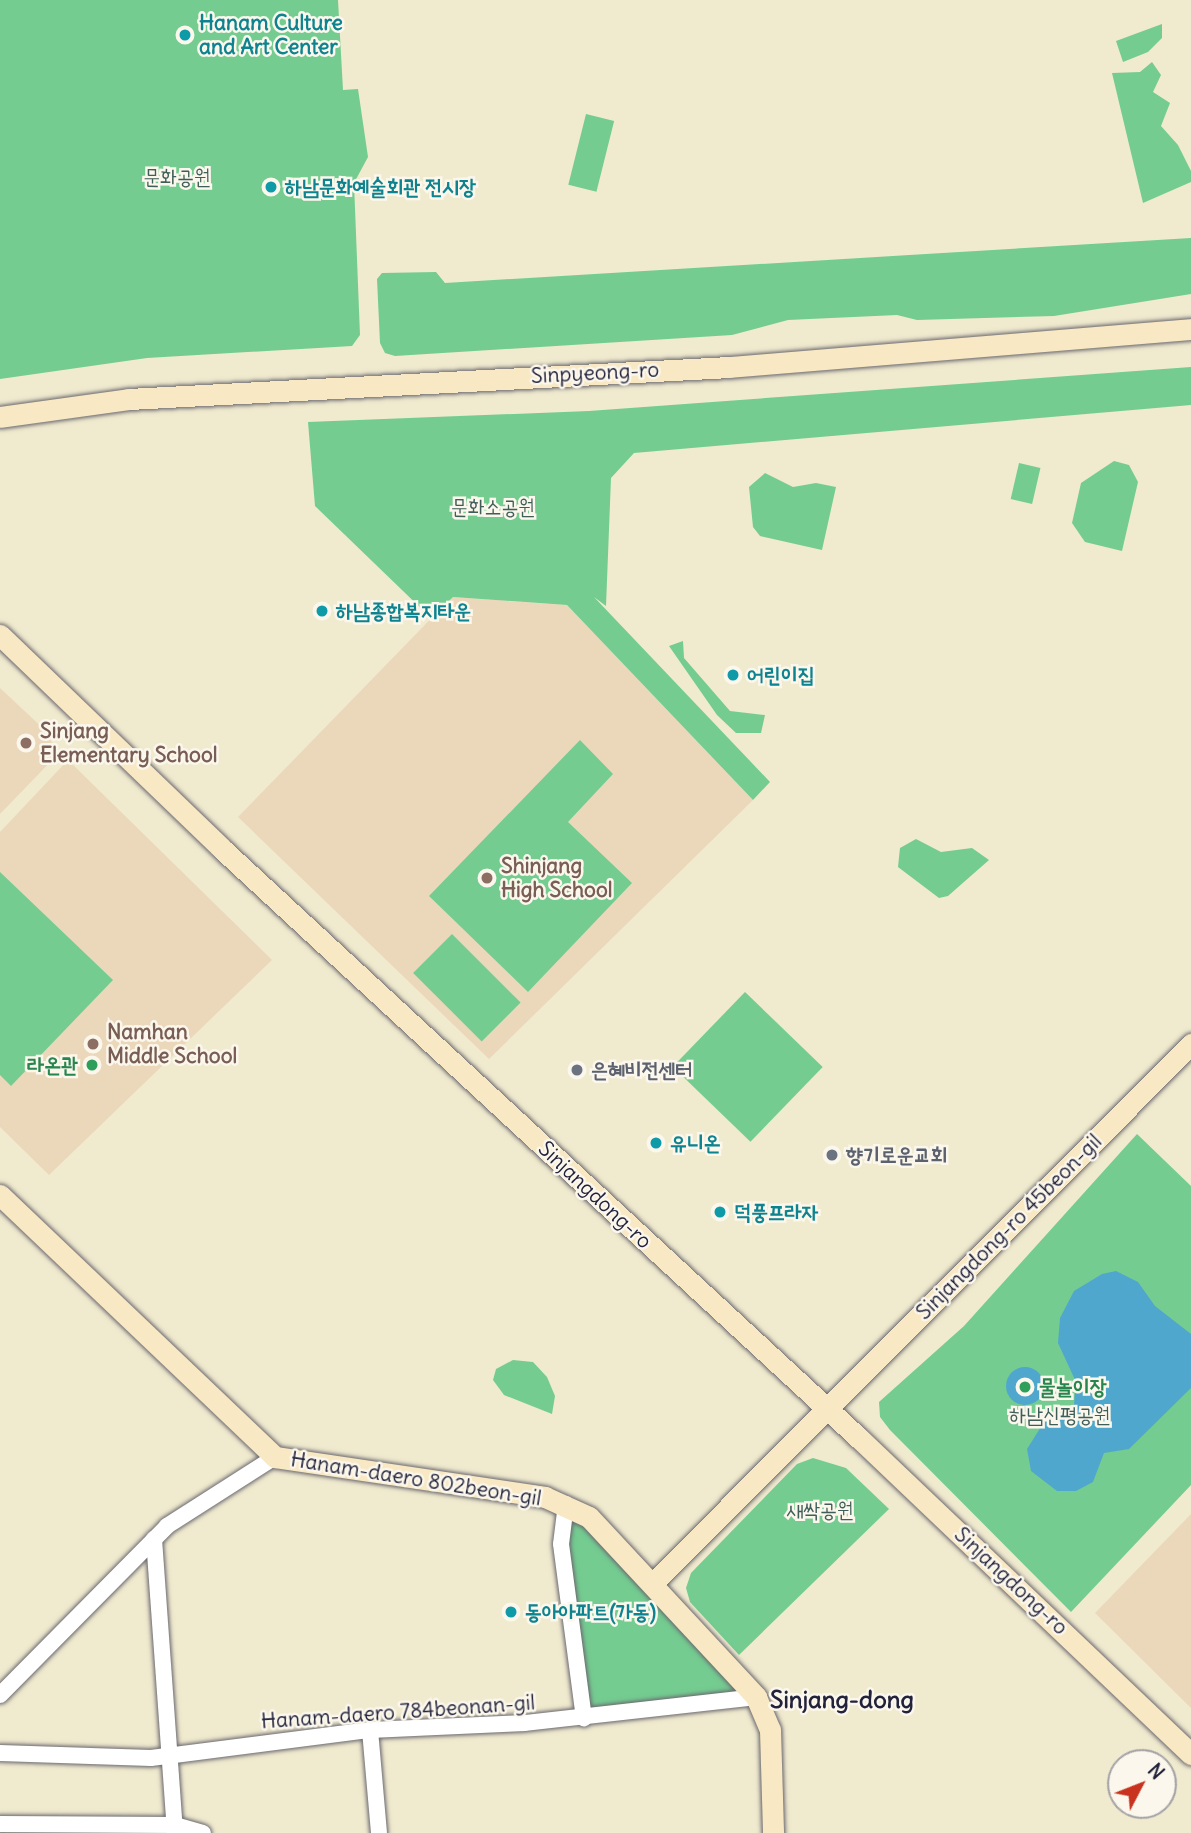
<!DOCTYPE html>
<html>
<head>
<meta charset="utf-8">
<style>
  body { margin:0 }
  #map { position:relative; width:1191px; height:1833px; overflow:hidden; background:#f0eacf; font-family:Delius,"Poor Story",sans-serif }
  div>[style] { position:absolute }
  .built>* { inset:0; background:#ebd8ba }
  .green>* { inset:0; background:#74cc91; transform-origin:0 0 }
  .water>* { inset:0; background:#50a7cd }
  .round { border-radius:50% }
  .roads { filter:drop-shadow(0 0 2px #6a686f) drop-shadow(0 0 2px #6a686f) }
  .street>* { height:16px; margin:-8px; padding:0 8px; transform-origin:8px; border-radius:8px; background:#fff }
  .secondary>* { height:21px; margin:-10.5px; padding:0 10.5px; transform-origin:10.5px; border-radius:10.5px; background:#f8e8c3 }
  .dots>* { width:19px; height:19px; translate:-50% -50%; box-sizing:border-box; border:4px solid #fbf7ec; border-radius:50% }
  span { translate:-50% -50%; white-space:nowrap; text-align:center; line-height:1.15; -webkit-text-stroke:5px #fbf7ec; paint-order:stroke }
  .culture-label { font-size:21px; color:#0d838f; font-weight:700 }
  .left { translate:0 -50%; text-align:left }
  .park-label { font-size:21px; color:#3f5e59 }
  .street-label { font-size:21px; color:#22223b }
  .education-label { font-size:21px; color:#785e54; font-weight:700 }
  .leisure-label { font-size:21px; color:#27864d; font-weight:700 }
  .right { translate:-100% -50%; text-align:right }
  .worship-label { font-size:21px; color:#5b616d; font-weight:700 }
  .quarter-label { font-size:24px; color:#22223b; font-weight:700 }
  .north { position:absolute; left:1107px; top:1749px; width:70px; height:70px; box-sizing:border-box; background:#fbf7ec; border:2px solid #a4a2a5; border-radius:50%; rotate:48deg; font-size:19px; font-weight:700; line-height:28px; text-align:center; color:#22223b }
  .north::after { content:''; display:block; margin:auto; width:24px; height:32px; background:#c8321e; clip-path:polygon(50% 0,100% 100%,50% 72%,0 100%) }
</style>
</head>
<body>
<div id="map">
  <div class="built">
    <div style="clip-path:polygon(452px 597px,567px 605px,753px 800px,489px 1059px,238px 817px)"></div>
    <div style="clip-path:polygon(0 688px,47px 732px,57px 755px,0 814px)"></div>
    <div style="clip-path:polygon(68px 760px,272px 960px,49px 1175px,0 1127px,0 832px)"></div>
    <div style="clip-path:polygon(1191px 1514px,1191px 1708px,1095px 1613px)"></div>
  </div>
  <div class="green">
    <div style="clip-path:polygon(0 0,338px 0,343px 90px,358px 89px,368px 157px,354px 183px,360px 335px,352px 346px,147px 358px,0 379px)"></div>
    <div style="clip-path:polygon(1162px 24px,1162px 38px,1148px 52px,1123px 62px,1116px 41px)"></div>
    <div style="clip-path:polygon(1152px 62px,1161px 75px,1153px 92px,1170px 103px,1161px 126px,1178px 145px,1191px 171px,1191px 182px,1143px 203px,1112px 73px,1140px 72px)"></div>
    <div style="left:586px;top:114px;width:29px;height:73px;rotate:14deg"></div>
    <div style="clip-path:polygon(1191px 238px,1191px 294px,1054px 316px,917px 320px,897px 315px,788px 320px,732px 335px,395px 356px,385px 353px,380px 343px,377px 279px,382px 273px,436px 272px,445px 283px)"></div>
    <div style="clip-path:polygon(1191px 367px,1191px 405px,634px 453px,611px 478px,606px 606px,594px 597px,770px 782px,753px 800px,567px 605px,453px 597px,431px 618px,315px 506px,308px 422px,589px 411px)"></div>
    <div style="clip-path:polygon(1114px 461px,1129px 465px,1138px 482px,1122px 551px,1085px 542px,1072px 523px,1081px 483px)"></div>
    <div style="left:1019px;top:463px;width:22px;height:37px;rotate:13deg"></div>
    <div style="clip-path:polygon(765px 473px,793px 487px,816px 483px,836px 487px,822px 550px,760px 536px,753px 527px,749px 487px)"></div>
    <div style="clip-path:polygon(683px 641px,684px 658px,730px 711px,765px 715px,761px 733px,736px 733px,717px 715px,669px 646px)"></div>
    <div style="clip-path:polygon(580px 740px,613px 774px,568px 822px,632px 883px,528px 992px,429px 896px)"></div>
    <div style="clip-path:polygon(916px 839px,941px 852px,972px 848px,989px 860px,948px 896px,939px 898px,898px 867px,900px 848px)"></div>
    <div style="clip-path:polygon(0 872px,113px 980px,11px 1086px,0 1075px)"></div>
    <div style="left:452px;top:934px;width:97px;height:55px;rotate:45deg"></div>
    <div style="left:745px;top:992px;width:108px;height:104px;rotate:44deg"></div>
    <div style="clip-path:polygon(1137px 1134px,1191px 1186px,1191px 1485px,1071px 1612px,890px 1430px,880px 1417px,879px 1402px,964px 1326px)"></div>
    <div style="clip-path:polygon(513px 1360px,533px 1362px,547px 1377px,555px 1396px,552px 1414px,504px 1395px,493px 1380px,496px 1369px)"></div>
    <div style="clip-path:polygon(813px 1458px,846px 1468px,889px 1509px,739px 1655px,690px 1602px,686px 1588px,691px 1573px,797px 1464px)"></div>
    <div style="clip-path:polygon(566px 1504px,756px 1697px,584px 1718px,561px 1544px)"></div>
  </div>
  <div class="water">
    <div style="clip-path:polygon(1116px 1271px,1138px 1282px,1155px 1306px,1191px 1334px,1191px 1388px,1129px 1449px,1104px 1453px,1093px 1482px,1076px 1491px,1057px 1491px,1031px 1471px,1027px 1449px,1044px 1422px,1073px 1416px,1076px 1382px,1058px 1343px,1060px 1318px,1074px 1291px,1102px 1274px)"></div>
    <div class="round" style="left:1006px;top:1367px;width:38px;height:38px"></div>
  </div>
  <div class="roads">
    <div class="street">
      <div style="left:566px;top:1504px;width:40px;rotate:97.1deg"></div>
      <div style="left:561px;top:1544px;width:176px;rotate:82.5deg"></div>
      <div style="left:154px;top:1539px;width:295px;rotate:85.9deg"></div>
      <div style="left:0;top:1695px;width:238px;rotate:-45.3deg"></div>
      <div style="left:167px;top:1526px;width:128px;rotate:-32.6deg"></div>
      <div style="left:370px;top:1730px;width:103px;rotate:85deg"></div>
      <div style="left:0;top:1753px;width:151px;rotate:1.9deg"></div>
      <div style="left:151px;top:1758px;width:221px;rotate:-7.3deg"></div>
      <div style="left:370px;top:1730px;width:155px;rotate:-2.6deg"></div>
      <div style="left:525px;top:1723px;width:232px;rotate:-6.4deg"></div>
      <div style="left:0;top:1824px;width:175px;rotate:0.3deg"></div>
      <div style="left:175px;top:1825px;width:29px;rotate:16deg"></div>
    </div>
    <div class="secondary">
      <div style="left:0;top:417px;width:130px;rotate:-7.9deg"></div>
      <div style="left:129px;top:399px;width:601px;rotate:-3.05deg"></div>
      <div style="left:729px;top:367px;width:464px;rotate:-4.7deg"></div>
      <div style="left:0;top:635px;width:307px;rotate:43.9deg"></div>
      <div style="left:221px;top:848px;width:870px;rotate:42.77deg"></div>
      <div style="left:860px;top:1439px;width:457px;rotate:43.6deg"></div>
      <div style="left:0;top:1195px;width:380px;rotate:43.6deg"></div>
      <div style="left:275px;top:1457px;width:273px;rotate:8.4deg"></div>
      <div style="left:545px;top:1497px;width:48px;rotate:24.4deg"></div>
      <div style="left:589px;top:1517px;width:246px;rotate:47.1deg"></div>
      <div style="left:756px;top:1697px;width:36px;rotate:67deg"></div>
      <div style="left:770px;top:1730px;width:103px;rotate:88.3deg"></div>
      <div style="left:653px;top:1583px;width:762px;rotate:-45.05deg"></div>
    </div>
  </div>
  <div class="dots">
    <div style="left:185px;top:35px;background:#0f9aa8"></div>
    <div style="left:271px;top:187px;background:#0f9aa8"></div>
    <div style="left:322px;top:611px;background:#0f9aa8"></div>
    <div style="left:733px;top:675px;background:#0f9aa8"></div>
    <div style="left:26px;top:743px;background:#8d6e63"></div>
    <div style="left:487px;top:878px;background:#8d6e63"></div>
    <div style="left:93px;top:1044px;background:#8d6e63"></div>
    <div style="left:92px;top:1065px;background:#2e9e5b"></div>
    <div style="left:577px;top:1070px;background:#6b7280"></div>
    <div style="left:656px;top:1143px;background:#0f9aa8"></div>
    <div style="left:832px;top:1155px;background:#6b7280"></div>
    <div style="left:720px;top:1212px;background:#0f9aa8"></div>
    <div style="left:1025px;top:1387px;background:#2e9e5b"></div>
    <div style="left:511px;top:1612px;background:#0f9aa8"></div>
  </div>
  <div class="culture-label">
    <span class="left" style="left:199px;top:35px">Hanam Culture<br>and Art Center</span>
    <span class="left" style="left:285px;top:187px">하남문화예술회관 전시장</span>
    <span class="left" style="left:336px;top:611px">하남종합복지타운</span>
    <span class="left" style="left:747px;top:675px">어린이집</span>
    <span class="left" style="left:670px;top:1143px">유니온</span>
    <span class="left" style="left:734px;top:1212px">덕풍프라자</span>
    <span class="left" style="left:525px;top:1612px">동아아파트(가동)</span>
  </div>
  <div class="park-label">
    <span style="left:177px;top:177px">문화공원</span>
    <span style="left:493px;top:507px">문화소공원</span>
    <span style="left:1060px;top:1415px">하남신평공원</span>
    <span style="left:820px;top:1510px">새싹공원</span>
  </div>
  <div class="street-label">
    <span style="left:595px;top:373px;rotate:-3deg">Sinpyeong-ro</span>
    <span style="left:595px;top:1195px;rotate:43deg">Sinjangdong-ro</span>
    <span style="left:1009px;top:1227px;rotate:-45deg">Sinjangdong-ro 45beon-gil</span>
    <span style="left:416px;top:1479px;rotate:9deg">Hanam-daero 802beon-gil</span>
    <span style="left:1011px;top:1581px;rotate:43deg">Sinjangdong-ro</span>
    <span style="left:398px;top:1712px;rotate:-4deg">Hanam-daero 784beonan-gil</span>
  </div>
  <div class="education-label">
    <span class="left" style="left:40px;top:743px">Sinjang<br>Elementary School</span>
    <span class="left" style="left:501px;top:878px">Shinjang<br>High School</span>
    <span class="left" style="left:107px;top:1044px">Namhan<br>Middle School</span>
  </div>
  <div class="leisure-label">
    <span class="right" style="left:78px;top:1065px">라온관</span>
    <span class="left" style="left:1039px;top:1387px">물놀이장</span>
  </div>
  <div class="worship-label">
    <span class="left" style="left:591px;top:1070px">은혜비전센터</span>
    <span class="left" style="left:846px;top:1155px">향기로운교회</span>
  </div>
  <div class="quarter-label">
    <span style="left:842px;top:1700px">Sinjang-dong</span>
  </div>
  <div class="north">N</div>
</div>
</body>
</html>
